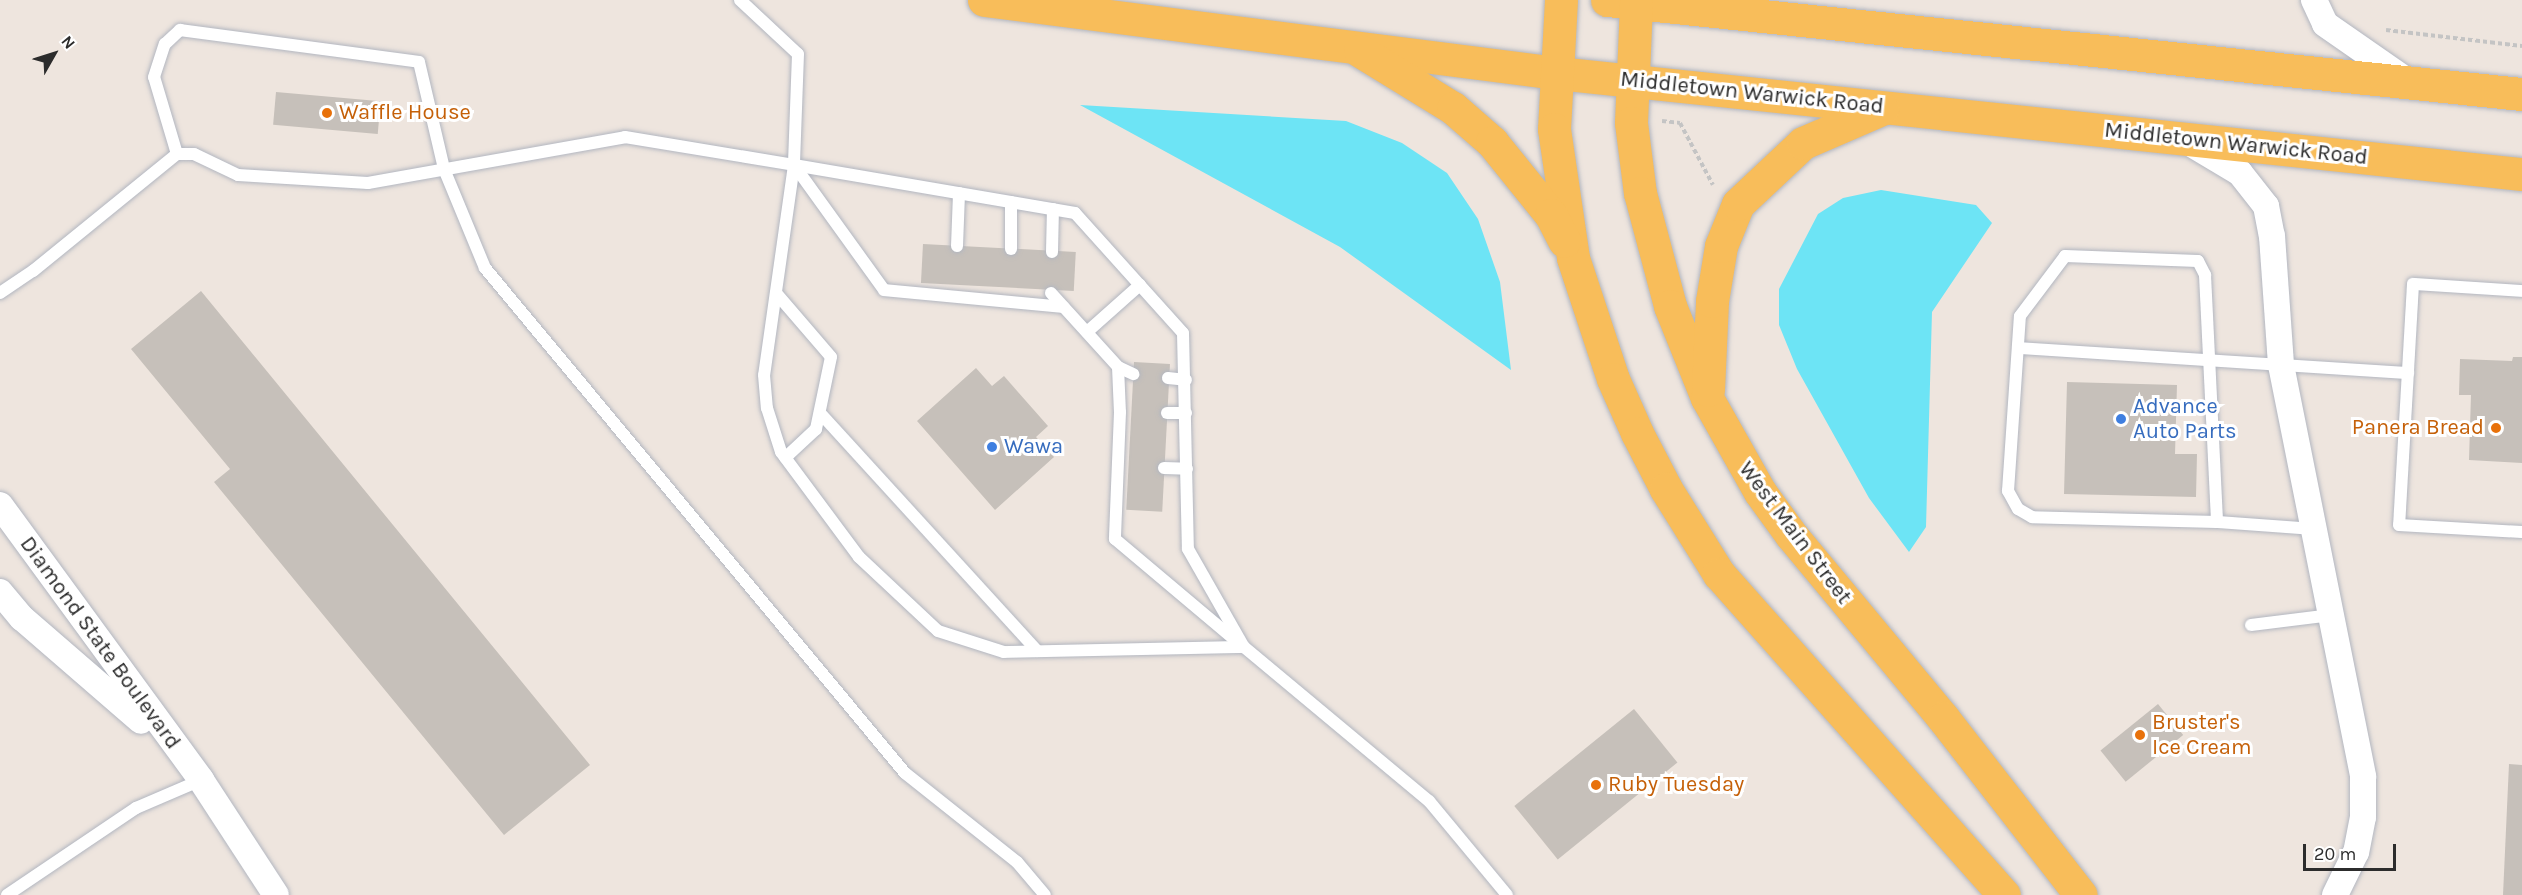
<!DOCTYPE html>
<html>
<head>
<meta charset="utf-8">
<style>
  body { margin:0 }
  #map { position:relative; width:2522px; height:895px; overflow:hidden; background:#eee5de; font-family:Karla,sans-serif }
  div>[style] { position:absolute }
  .water>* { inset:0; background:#6de4f5 }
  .building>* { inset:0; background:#c6c0ba; transform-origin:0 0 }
  .path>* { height:4px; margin-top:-2px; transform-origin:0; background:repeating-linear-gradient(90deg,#c4c4c4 0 4.5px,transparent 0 7.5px) }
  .roads { filter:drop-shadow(0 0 2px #b2b6c0) drop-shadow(0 0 2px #b2b6c0) }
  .service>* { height:12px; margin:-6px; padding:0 6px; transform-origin:6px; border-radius:6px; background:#fff }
  .minor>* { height:26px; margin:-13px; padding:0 13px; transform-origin:13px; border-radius:13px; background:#fff }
  .primary>* { height:33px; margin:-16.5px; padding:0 16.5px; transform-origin:16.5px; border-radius:16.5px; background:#f8bd5a }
  .dots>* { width:16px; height:16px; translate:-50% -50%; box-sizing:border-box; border:3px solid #fff; border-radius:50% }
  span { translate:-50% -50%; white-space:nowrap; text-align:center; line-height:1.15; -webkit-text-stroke:6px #fff; paint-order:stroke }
  .street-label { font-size:22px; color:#2c2c2c }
  .food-label { font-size:22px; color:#c56008 }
  .left { translate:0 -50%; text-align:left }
  .right { translate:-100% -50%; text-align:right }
  .shop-label { font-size:22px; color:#366cbe }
  .north { position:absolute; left:24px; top:24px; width:60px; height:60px; -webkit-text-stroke:4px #fff; paint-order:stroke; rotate:51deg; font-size:16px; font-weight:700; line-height:24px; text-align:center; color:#2c2c2c }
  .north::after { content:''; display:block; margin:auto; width:21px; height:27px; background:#2c2c2c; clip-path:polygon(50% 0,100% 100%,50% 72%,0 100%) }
  .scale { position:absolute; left:2303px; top:844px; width:93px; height:27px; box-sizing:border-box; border:3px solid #2c2c2c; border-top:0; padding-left:8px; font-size:18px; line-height:21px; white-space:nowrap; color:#2c2c2c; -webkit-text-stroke:4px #fff; paint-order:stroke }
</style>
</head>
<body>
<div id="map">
  <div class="water">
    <div style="clip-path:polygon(1080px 105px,1346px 121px,1402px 143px,1447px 173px,1478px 219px,1500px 282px,1511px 370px,1340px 247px)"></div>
    <div style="clip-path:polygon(1881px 190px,1976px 205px,1992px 223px,1932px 312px,1926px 527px,1909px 552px,1869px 498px,1797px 369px,1779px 325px,1779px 289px,1818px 214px,1843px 198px)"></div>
  </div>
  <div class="building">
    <div style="left:276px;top:92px;width:105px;height:33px;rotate:5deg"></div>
    <div style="left:923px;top:244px;width:153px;height:39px;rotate:3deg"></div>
    <div style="clip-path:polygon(201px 291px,590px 765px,504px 835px,214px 482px,230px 469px,131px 349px)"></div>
    <div style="clip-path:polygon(2513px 357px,2522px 357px,2522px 463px,2469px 460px,2471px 395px,2459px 395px,2460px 359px,2512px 361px)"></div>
    <div style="left:1134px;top:362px;width:36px;height:148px;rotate:3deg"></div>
    <div style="clip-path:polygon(976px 368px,992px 386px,1004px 376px,1048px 426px,1036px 437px,1054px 457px,995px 510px,917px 421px)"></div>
    <div style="clip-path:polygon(2067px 382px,2177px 385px,2175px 454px,2197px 454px,2196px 497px,2064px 494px)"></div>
    <div style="left:2158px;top:704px;width:40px;height:74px;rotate:51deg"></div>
    <div style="left:1634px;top:709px;width:69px;height:154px;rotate:51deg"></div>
    <div style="clip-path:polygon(2509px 764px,2522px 765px,2522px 895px,2503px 895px)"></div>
  </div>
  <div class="path">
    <div style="left:2386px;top:30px;width:137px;rotate:6.7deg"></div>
    <div style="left:1662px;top:121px;width:18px;rotate:6deg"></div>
    <div style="left:1680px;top:123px;width:70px;rotate:62deg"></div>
  </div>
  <div class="roads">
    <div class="service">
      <div style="left:740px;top:0;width:79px;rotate:43deg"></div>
      <div style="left:798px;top:54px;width:111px;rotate:92.1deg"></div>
      <div style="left:794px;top:165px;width:154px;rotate:54.2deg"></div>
      <div style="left:884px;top:290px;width:180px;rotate:5.4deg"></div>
      <div style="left:177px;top:154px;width:80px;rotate:-106.6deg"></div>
      <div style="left:154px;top:77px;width:35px;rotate:-72deg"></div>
      <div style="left:165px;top:44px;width:21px;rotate:-43deg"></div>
      <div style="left:180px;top:30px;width:241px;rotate:7.6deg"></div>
      <div style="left:419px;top:62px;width:110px;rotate:76.8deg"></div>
      <div style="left:444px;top:169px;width:107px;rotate:67.5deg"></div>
      <div style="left:485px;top:268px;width:657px;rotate:50.25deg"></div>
      <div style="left:905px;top:773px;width:143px;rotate:38.5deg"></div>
      <div style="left:1017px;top:862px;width:43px;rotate:49.7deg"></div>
      <div style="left:794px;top:165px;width:285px;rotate:9.7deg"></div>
      <div style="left:1075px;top:213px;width:161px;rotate:48deg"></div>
      <div style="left:1183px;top:333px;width:216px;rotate:88.7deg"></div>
      <div style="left:1188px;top:549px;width:113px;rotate:60.3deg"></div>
      <div style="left:957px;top:246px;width:53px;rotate:-87.8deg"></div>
      <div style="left:1011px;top:249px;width:47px;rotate:-90deg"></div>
      <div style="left:1052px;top:252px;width:43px;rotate:-88.7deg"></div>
      <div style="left:2522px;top:291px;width:109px;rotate:-176.3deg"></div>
      <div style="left:2413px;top:284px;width:241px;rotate:93.3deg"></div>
      <div style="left:2399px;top:525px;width:123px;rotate:3.3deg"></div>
      <div style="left:0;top:293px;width:40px;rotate:-34deg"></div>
      <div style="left:33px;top:271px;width:186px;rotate:-39.1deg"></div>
      <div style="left:177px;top:154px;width:17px"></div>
      <div style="left:194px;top:154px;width:49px;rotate:25.5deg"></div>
      <div style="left:238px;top:175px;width:130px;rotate:3.5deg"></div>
      <div style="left:368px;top:183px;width:261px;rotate:-10.1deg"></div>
      <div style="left:625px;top:137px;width:171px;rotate:9.4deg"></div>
      <div style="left:794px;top:165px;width:212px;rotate:98.1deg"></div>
      <div style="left:764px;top:375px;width:33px;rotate:85deg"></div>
      <div style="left:767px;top:408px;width:46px;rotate:72.3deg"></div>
      <div style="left:781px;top:452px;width:131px;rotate:53.4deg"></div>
      <div style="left:859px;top:557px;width:108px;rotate:43.1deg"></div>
      <div style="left:938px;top:631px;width:69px;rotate:17.7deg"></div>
      <div style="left:1004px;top:652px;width:240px;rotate:-1.2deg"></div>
      <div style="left:1244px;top:647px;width:241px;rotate:39.8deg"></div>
      <div style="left:1429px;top:801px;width:122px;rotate:50.3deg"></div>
      <div style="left:776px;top:293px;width:84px;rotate:49.3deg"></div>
      <div style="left:831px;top:357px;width:74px;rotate:101.8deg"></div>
      <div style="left:816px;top:429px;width:42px;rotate:136.9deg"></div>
      <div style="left:1051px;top:293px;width:100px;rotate:47.8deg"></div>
      <div style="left:1118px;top:367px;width:17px;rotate:25deg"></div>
      <div style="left:1087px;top:332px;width:71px;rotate:-41.6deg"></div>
      <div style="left:2019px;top:348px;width:390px;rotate:3.7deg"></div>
      <div style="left:1118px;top:367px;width:45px;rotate:87.5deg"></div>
      <div style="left:1120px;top:412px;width:127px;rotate:92.3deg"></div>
      <div style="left:1115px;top:539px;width:158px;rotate:40.1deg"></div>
      <div style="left:1168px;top:378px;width:18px;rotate:6deg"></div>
      <div style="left:820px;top:413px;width:322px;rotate:47.6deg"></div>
      <div style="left:1167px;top:413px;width:19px"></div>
      <div style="left:1164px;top:468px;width:23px;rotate:2deg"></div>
      <div style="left:2217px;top:522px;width:185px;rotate:-178.5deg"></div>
      <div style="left:2032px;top:517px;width:16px;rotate:-150deg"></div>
      <div style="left:2018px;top:509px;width:21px;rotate:-119deg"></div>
      <div style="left:2008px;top:491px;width:175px;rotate:-86.1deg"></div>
      <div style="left:2020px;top:316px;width:75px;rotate:-53.1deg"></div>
      <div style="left:2065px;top:256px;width:133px;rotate:2.2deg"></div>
      <div style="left:2198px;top:261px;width:16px;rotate:63deg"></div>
      <div style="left:2205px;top:275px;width:247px;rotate:87.2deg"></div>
      <div style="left:2217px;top:522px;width:98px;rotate:4.1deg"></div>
      <div style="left:2251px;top:625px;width:81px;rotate:-7.1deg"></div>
      <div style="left:7px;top:895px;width:156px;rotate:-34deg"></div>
      <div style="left:136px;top:808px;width:71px;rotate:-23.3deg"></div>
    </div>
    <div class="minor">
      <div style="left:2314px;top:0;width:26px;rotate:65deg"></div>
      <div style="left:2325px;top:24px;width:103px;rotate:34.8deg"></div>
      <div style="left:2185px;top:140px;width:64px;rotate:31deg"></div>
      <div style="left:2240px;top:173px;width:42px;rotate:51.8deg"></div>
      <div style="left:2266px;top:206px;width:31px;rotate:79deg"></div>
      <div style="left:2272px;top:236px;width:129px;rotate:86deg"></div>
      <div style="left:2281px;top:365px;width:420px;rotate:78.7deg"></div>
      <div style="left:2363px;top:777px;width:40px;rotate:90deg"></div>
      <div style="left:2363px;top:817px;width:36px;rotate:101deg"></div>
      <div style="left:2356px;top:852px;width:48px;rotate:116deg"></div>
      <div style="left:0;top:505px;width:341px;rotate:53.8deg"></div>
      <div style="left:201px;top:780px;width:137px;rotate:56.9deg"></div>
      <div style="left:0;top:592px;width:34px;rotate:50deg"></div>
      <div style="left:22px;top:618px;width:157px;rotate:40.9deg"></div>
    </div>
    <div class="primary">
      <div style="left:984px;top:0;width:578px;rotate:7.26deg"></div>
      <div style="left:1557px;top:73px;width:970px;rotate:5.98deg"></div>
      <div style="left:1561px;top:0;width:129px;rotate:93.1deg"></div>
      <div style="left:1554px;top:129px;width:130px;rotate:81.6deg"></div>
      <div style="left:1573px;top:258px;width:127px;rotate:71.7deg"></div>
      <div style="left:1613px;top:379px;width:59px;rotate:66deg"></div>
      <div style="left:1637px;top:433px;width:63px;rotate:62.6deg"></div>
      <div style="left:1666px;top:489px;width:100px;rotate:58.1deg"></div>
      <div style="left:1719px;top:574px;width:429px;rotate:48.4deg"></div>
      <div style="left:1607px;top:0;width:920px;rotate:5.87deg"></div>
      <div style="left:1636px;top:3px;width:120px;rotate:92.4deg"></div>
      <div style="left:1631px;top:123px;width:71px;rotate:82.7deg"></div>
      <div style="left:1640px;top:193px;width:117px;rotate:75.1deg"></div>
      <div style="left:1670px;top:306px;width:99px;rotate:68.1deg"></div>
      <div style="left:1707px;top:398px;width:108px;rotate:60.6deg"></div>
      <div style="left:1760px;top:492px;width:54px;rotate:54deg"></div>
      <div style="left:1792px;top:536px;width:236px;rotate:50.3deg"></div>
      <div style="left:1943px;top:718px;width:224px;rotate:52.1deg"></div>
      <div style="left:1360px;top:51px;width:109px;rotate:31.5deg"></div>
      <div style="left:1453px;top:108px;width:52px;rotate:41.1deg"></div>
      <div style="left:1492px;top:142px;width:94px;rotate:51.1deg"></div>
      <div style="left:1551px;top:215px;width:29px;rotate:63deg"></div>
      <div style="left:1708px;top:390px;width:89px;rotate:-87.4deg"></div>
      <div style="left:1712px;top:301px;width:56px;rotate:-80.7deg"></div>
      <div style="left:1721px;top:246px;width:45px;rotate:-68deg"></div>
      <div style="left:1738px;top:204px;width:89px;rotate:-43.2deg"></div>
      <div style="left:1803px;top:143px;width:86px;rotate:-23.3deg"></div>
    </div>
  </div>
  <div class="dots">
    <div style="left:327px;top:113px;background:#e8710a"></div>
    <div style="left:2121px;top:419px;background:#3f7fe0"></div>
    <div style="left:2496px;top:428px;background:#e8710a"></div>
    <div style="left:992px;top:447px;background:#3f7fe0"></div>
    <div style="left:2140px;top:735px;background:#e8710a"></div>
    <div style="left:1596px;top:785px;background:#e8710a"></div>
  </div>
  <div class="street-label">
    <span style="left:1752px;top:93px;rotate:6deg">Middletown Warwick Road</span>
    <span style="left:2236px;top:144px;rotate:6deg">Middletown Warwick Road</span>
    <span style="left:1795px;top:533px;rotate:53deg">West Main Street</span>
    <span style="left:100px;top:643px;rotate:54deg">Diamond State Boulevard</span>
  </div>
  <div class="food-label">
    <span class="left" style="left:339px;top:113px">Waffle House</span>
    <span class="right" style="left:2484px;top:428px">Panera Bread</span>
    <span class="left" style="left:2152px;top:735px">Bruster's<br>Ice Cream</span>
    <span class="left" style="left:1608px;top:785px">Ruby Tuesday</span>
  </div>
  <div class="shop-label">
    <span class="left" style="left:2133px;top:419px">Advance<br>Auto Parts</span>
    <span class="left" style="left:1004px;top:447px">Wawa</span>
  </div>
  <div class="north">N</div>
  <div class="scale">20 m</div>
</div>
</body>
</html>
